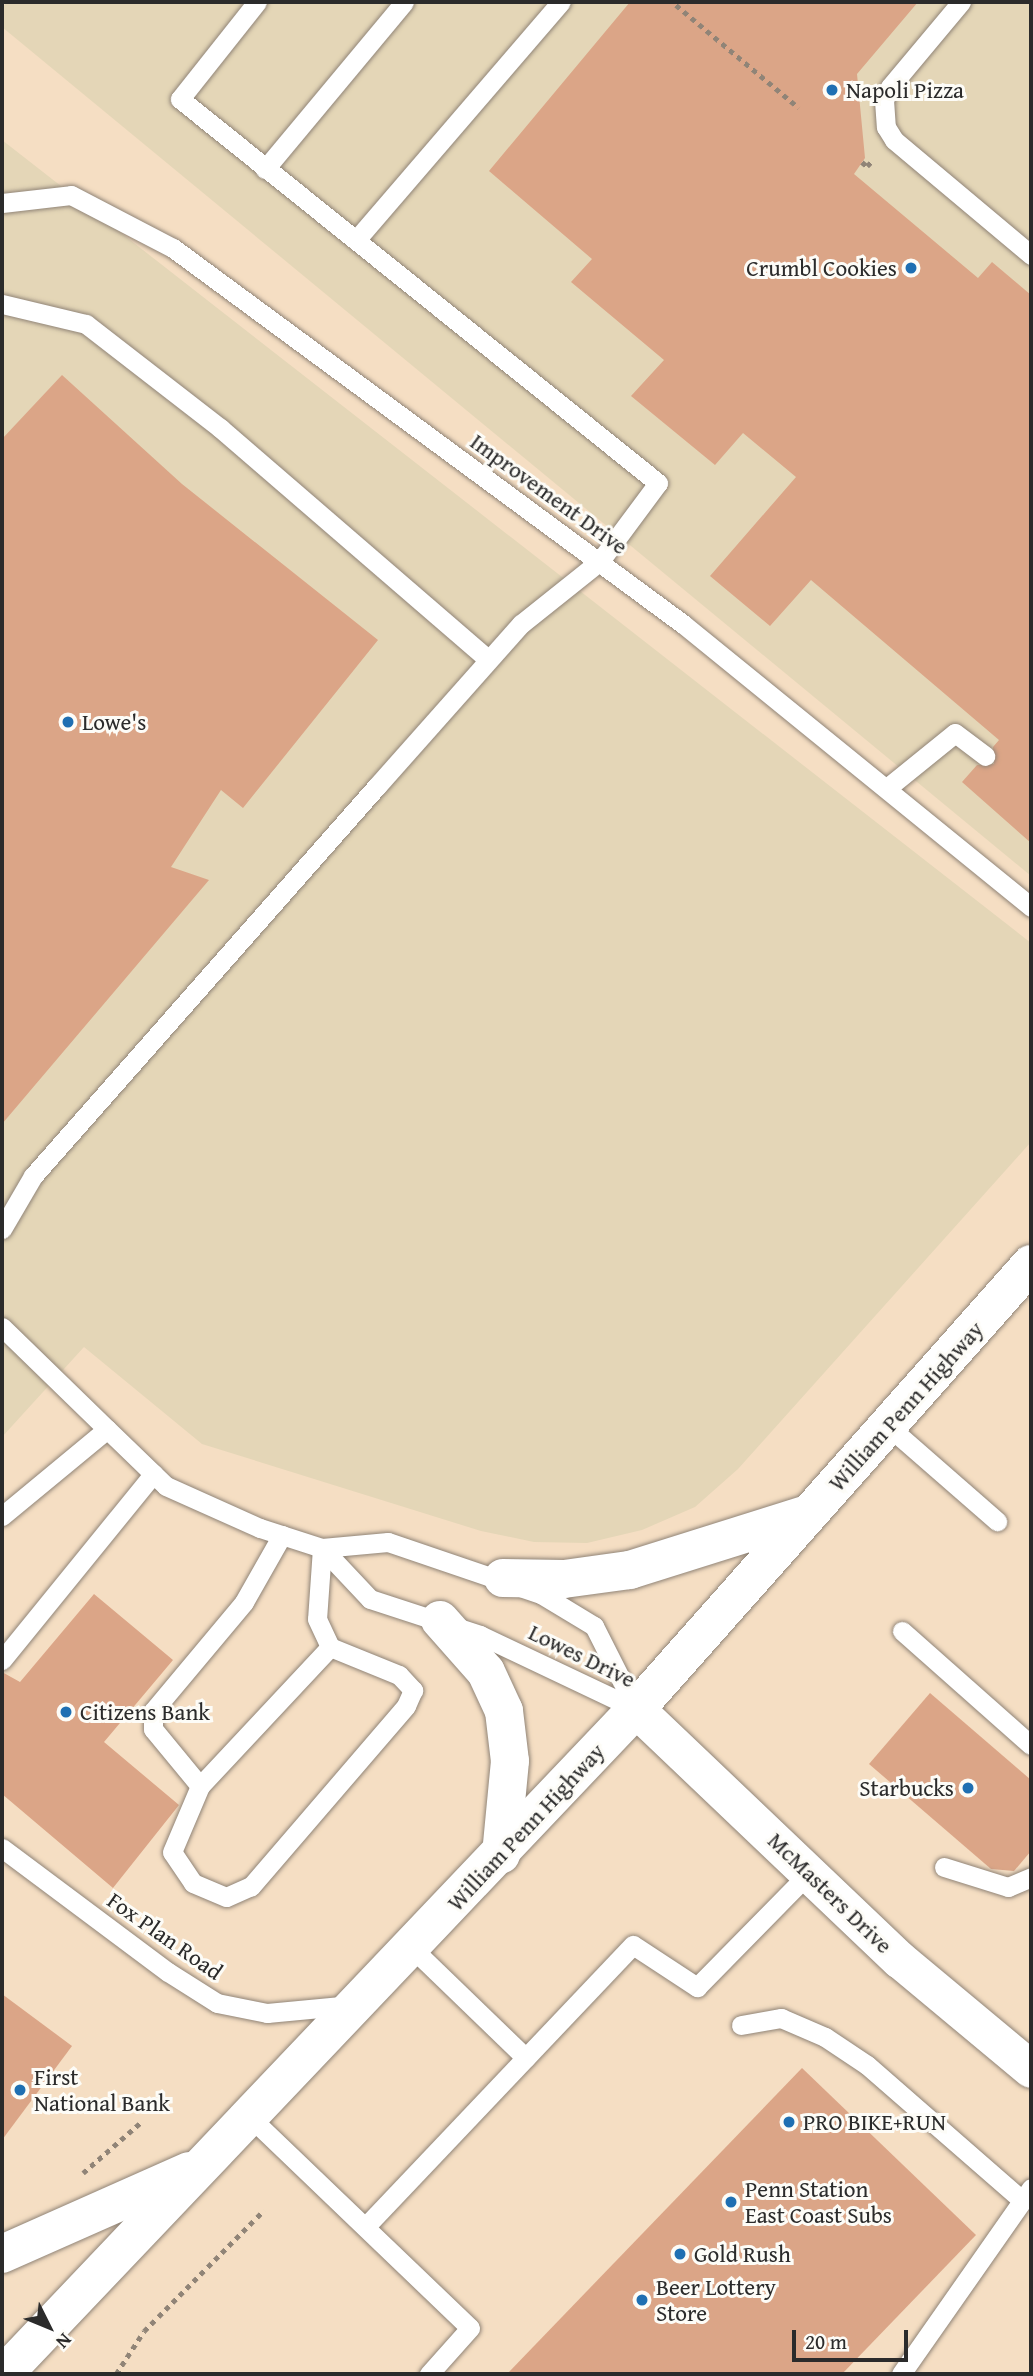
<!DOCTYPE html>
<html>
<head>
<meta charset="utf-8">
<style>
  body { margin:0 }
  #map { position:relative; width:1033px; height:2376px; overflow:hidden; background:#f5dec3; font-family:"Gentium Book Plus",serif }
  div>[style] { position:absolute }
  .built>* { inset:0; background:#e4d6b7 }
  .building>* { inset:0; background:#dba587 }
  .path>* { height:4.5px; margin-top:-2.25px; transform-origin:0; background:repeating-linear-gradient(90deg,#908477 0 5px,transparent 0 10px) }
  .roads { filter:drop-shadow(0 0 2px #908477) drop-shadow(0 0 2px #908477) }
  .service>* { height:19px; margin:-9.5px; padding:0 9.5px; transform-origin:9.5px; border-radius:9.5px; background:#fff }
  .minor>* { height:37px; margin:-18.5px; padding:0 18.5px; transform-origin:18.5px; border-radius:18.5px; background:#fff }
  .trunk>* { height:38px; margin:-19px; padding:0 19px; transform-origin:19px; border-radius:19px; background:#fff }
  .dots>* { width:19px; height:19px; translate:-50% -50%; box-sizing:border-box; border:4px solid #fdfcf7; border-radius:50% }
  span { translate:-50% -50%; white-space:nowrap; text-align:center; line-height:1.15; -webkit-text-stroke:6px #fdfcf7; paint-order:stroke }
  .poi-label { font-size:23px; color:#2b2b2b }
  .left { translate:0 -50%; text-align:left }
  .right { translate:-100% -50%; text-align:right }
  .street-label { font-size:23px; color:#2b2b2b }
  .frame { position:absolute; inset:0; border:4px solid #2b2b2b; pointer-events:none }
  .north { position:absolute; left:14px; top:2292px; width:70px; height:70px; -webkit-text-stroke:5px #fdfcf7; paint-order:stroke; rotate:133deg; font-size:19px; font-weight:700; line-height:28px; text-align:center; color:#2b2b2b }
  .north::after { content:''; display:block; margin:auto; width:24px; height:32px; background:#2b2b2b; clip-path:polygon(50% 0,100% 100%,50% 72%,0 100%) }
  .scale { position:absolute; left:792px; top:2330px; width:116px; height:32px; box-sizing:border-box; border:4px solid #2b2b2b; border-top:0; padding-left:9px; font-size:21px; line-height:24px; white-space:nowrap; color:#2b2b2b; -webkit-text-stroke:5px #fdfcf7; paint-order:stroke }
</style>
</head>
<body>
<div id="map">
  <div class="built">
    <div style="clip-path:polygon(7px 2px,1031px 2px,1031px 876px,2px 27px,2px 8px)"></div>
    <div style="clip-path:polygon(2px 140px,1031px 943px,1031px 1142px,738px 1469px,695px 1507px,642px 1530px,587px 1543px,534px 1542px,481px 1531px,202px 1444px,84px 1347px,2px 1437px)"></div>
  </div>
  <div class="building">
    <div style="clip-path:polygon(630px 2px,918px 2px,857px 74px,865px 158px,854px 174px,978px 278px,992px 262px,1031px 295px,1031px 843px,962px 782px,977px 765px,994px 764px,993px 747px,999px 740px,811px 580px,770px 626px,710px 576px,796px 477px,743px 433px,715px 465px,631px 396px,664px 360px,571px 282px,592px 259px,489px 171px)"></div>
    <div style="clip-path:polygon(62px 375px,182px 484px,378px 640px,243px 808px,221px 790px,171px 867px,209px 880px,2px 1124px,2px 439px)"></div>
    <div style="clip-path:polygon(94px 1594px,173px 1660px,104px 1742px,179px 1805px,113px 1888px,2px 1794px,2px 1672px,20px 1682px)"></div>
    <div style="clip-path:polygon(930px 1693px,1031px 1780px,1031px 1851px,1014px 1871px,991px 1869px,869px 1764px)"></div>
    <div style="clip-path:polygon(2px 1994px,72px 2046px,2px 2140px)"></div>
    <div style="clip-path:polygon(802px 2068px,976px 2235px,842px 2374px,507px 2374px)"></div>
  </div>
  <div class="path">
    <div style="left:676px;top:5px;width:160px;rotate:39.9deg"></div>
    <div style="left:862px;top:162px;width:6px;rotate:39deg"></div>
    <div style="left:867px;top:166px;width:8px;rotate:-45deg"></div>
    <div style="left:83px;top:2173px;width:76px;rotate:-41.3deg"></div>
    <div style="left:116px;top:2374px;width:51px;rotate:-56.9deg"></div>
    <div style="left:144px;top:2331px;width:170px;rotate:-45.2deg"></div>
  </div>
  <div class="roads">
    <div class="service">
      <div style="left:961px;top:2px;width:111px;rotate:129.9deg"></div>
      <div style="left:890px;top:87px;width:14px;rotate:115deg"></div>
      <div style="left:884px;top:100px;width:27px;rotate:86deg"></div>
      <div style="left:886px;top:127px;width:15px;rotate:58deg"></div>
      <div style="left:894px;top:140px;width:179px;rotate:40deg"></div>
      <div style="left:265px;top:169px;width:217px;rotate:-50.2deg"></div>
      <div style="left:2px;top:203px;width:69px;rotate:-6.6deg"></div>
      <div style="left:71px;top:195px;width:115px;rotate:27.5deg"></div>
      <div style="left:173px;top:248px;width:634px;rotate:36.4deg"></div>
      <div style="left:683px;top:624px;width:449px;rotate:39.1deg"></div>
      <div style="left:356px;top:240px;width:314px;rotate:-49.3deg"></div>
      <div style="left:2px;top:304px;width:86px;rotate:13.4deg"></div>
      <div style="left:86px;top:324px;width:170px;rotate:37.8deg"></div>
      <div style="left:220px;top:428px;width:354px;rotate:40.8deg"></div>
      <div style="left:887px;top:788px;width:87px;rotate:-39deg"></div>
      <div style="left:955px;top:733px;width:38px;rotate:37deg"></div>
      <div style="left:2px;top:1229px;width:61px;rotate:-59.7deg"></div>
      <div style="left:33px;top:1176px;width:520px;rotate:-48.59deg"></div>
      <div style="left:377px;top:786px;width:217px;rotate:-48.4deg"></div>
      <div style="left:521px;top:624px;width:101px;rotate:-38.6deg"></div>
      <div style="left:600px;top:561px;width:97px;rotate:-53.4deg"></div>
      <div style="left:658px;top:483px;width:613px;rotate:-141.22deg"></div>
      <div style="left:180px;top:99px;width:124px;rotate:-51.6deg"></div>
      <div style="left:2px;top:1327px;width:146px;rotate:44.2deg"></div>
      <div style="left:888px;top:1426px;width:145px;rotate:41.1deg"></div>
      <div style="left:2px;top:1516px;width:136px;rotate:-39.6deg"></div>
      <div style="left:107px;top:1429px;width:82px;rotate:44deg"></div>
      <div style="left:166px;top:1486px;width:103px;rotate:24.1deg"></div>
      <div style="left:260px;top:1528px;width:65px;rotate:17.9deg"></div>
      <div style="left:322px;top:1548px;width:66px;rotate:-5.2deg"></div>
      <div style="left:388px;top:1542px;width:162px;rotate:18.8deg"></div>
      <div style="left:541px;top:1594px;width:62px;rotate:31.1deg"></div>
      <div style="left:594px;top:1626px;width:93px;rotate:63.2deg"></div>
      <div style="left:322px;top:1548px;width:70px;rotate:46.7deg"></div>
      <div style="left:370px;top:1599px;width:116px;rotate:18.1deg"></div>
      <div style="left:480px;top:1635px;width:173px;rotate:25.4deg"></div>
      <div style="left:322px;top:1548px;width:71px;rotate:94deg"></div>
      <div style="left:317px;top:1619px;width:31px;rotate:65deg"></div>
      <div style="left:902px;top:1631px;width:172px;rotate:41.5deg"></div>
      <div style="left:330px;top:1647px;width:74px;rotate:22.1deg"></div>
      <div style="left:399px;top:1675px;width:21px;rotate:47deg"></div>
      <div style="left:413px;top:1690px;width:17px;rotate:114deg"></div>
      <div style="left:406px;top:1706px;width:238px;rotate:130.7deg"></div>
      <div style="left:251px;top:1886px;width:27px;rotate:156deg"></div>
      <div style="left:226px;top:1897px;width:36px;rotate:-157deg"></div>
      <div style="left:193px;top:1883px;width:37px;rotate:-124deg"></div>
      <div style="left:172px;top:1852px;width:72px;rotate:-67deg"></div>
      <div style="left:200px;top:1786px;width:190px;rotate:-46.9deg"></div>
      <div style="left:2px;top:1660px;width:240px;rotate:-50.9deg"></div>
      <div style="left:200px;top:1786px;width:74px;rotate:-129.5deg"></div>
      <div style="left:153px;top:1729px;width:18px;rotate:-90deg"></div>
      <div style="left:153px;top:1711px;width:142px;rotate:-50.1deg"></div>
      <div style="left:244px;top:1602px;width:77px;rotate:-60.4deg"></div>
      <div style="left:2px;top:1848px;width:207px;rotate:36.8deg"></div>
      <div style="left:168px;top:1972px;width:58px;rotate:32.3deg"></div>
      <div style="left:217px;top:2003px;width:51px;rotate:11.3deg"></div>
      <div style="left:267px;top:2013px;width:85px;rotate:-5.4deg"></div>
      <div style="left:944px;top:1867px;width:67px;rotate:17.4deg"></div>
      <div style="left:1008px;top:1887px;width:25px;rotate:-23deg"></div>
      <div style="left:412px;top:1948px;width:158px;rotate:44deg"></div>
      <div style="left:741px;top:2025px;width:41px;rotate:-9.9deg"></div>
      <div style="left:781px;top:2018px;width:48px;rotate:23.4deg"></div>
      <div style="left:825px;top:2037px;width:50px;rotate:33.7deg"></div>
      <div style="left:867px;top:2065px;width:206px;rotate:41.1deg"></div>
      <div style="left:251px;top:2118px;width:303px;rotate:43.8deg"></div>
      <div style="left:470px;top:2328px;width:62px;rotate:131.7deg"></div>
      <div style="left:367px;top:2225px;width:386px;rotate:-46.5deg"></div>
      <div style="left:633px;top:1945px;width:77px;rotate:33.3deg"></div>
      <div style="left:697px;top:1987px;width:160px;rotate:-45.5deg"></div>
      <div style="left:901px;top:2374px;width:227px;rotate:-55deg"></div>
    </div>
    <div class="minor">
      <div style="left:636px;top:1709px;width:364px;rotate:43.6deg"></div>
      <div style="left:900px;top:1960px;width:170px;rotate:39.8deg"></div>
    </div>
    <div class="trunk">
      <div style="left:503px;top:1578px;width:61px;rotate:0.9deg"></div>
      <div style="left:564px;top:1579px;width:67px;rotate:-7.8deg"></div>
      <div style="left:630px;top:1570px;width:187px;rotate:-17.5deg"></div>
      <div style="left:440px;top:1620px;width:69px;rotate:48.5deg"></div>
      <div style="left:486px;top:1672px;width:43px;rotate:65.2deg"></div>
      <div style="left:504px;top:1711px;width:50px;rotate:83.2deg"></div>
      <div style="left:510px;top:1761px;width:94px;rotate:95.5deg"></div>
      <div style="left:2px;top:2254px;width:205px;rotate:-23.9deg"></div>
      <div style="left:4px;top:2374px;width:917px;rotate:-46.46deg"></div>
      <div style="left:636px;top:1709px;width:595px;rotate:-48.41deg"></div>
    </div>
  </div>
  <div class="dots">
    <div style="left:832px;top:90px;background:#1f6fb2"></div>
    <div style="left:911px;top:268px;background:#1f6fb2"></div>
    <div style="left:68px;top:722px;background:#1f6fb2"></div>
    <div style="left:66px;top:1712px;background:#1f6fb2"></div>
    <div style="left:968px;top:1788px;background:#1f6fb2"></div>
    <div style="left:20px;top:2090px;background:#1f6fb2"></div>
    <div style="left:789px;top:2122px;background:#1f6fb2"></div>
    <div style="left:731px;top:2202px;background:#1f6fb2"></div>
    <div style="left:680px;top:2254px;background:#1f6fb2"></div>
    <div style="left:642px;top:2300px;background:#1f6fb2"></div>
  </div>
  <div class="poi-label">
    <span class="left" style="left:846px;top:90px">Napoli Pizza</span>
    <span class="right" style="left:897px;top:268px">Crumbl Cookies</span>
    <span class="left" style="left:82px;top:722px">Lowe's</span>
    <span class="left" style="left:80px;top:1712px">Citizens Bank</span>
    <span class="right" style="left:954px;top:1788px">Starbucks</span>
    <span class="left" style="left:34px;top:2090px">First<br>National Bank</span>
    <span class="left" style="left:803px;top:2122px">PRO BIKE+RUN</span>
    <span class="left" style="left:745px;top:2202px">Penn Station<br>East Coast Subs</span>
    <span class="left" style="left:694px;top:2254px">Gold Rush</span>
    <span class="left" style="left:656px;top:2300px">Beer Lottery<br>Store</span>
  </div>
  <div class="street-label">
    <span style="left:549px;top:494px;rotate:36deg">Improvement Drive</span>
    <span style="left:906px;top:1406px;rotate:-48deg">William Penn Highway</span>
    <span style="left:582px;top:1656px;rotate:26deg">Lowes Drive</span>
    <span style="left:526px;top:1827px;rotate:-47deg">William Penn Highway</span>
    <span style="left:830px;top:1893px;rotate:44deg">McMasters Drive</span>
    <span style="left:165px;top:1936px;rotate:35deg">Fox Plan Road</span>
  </div>
  <div class="frame"></div>
  <div class="north">N</div>
  <div class="scale">20 m</div>
</div>
</body>
</html>
